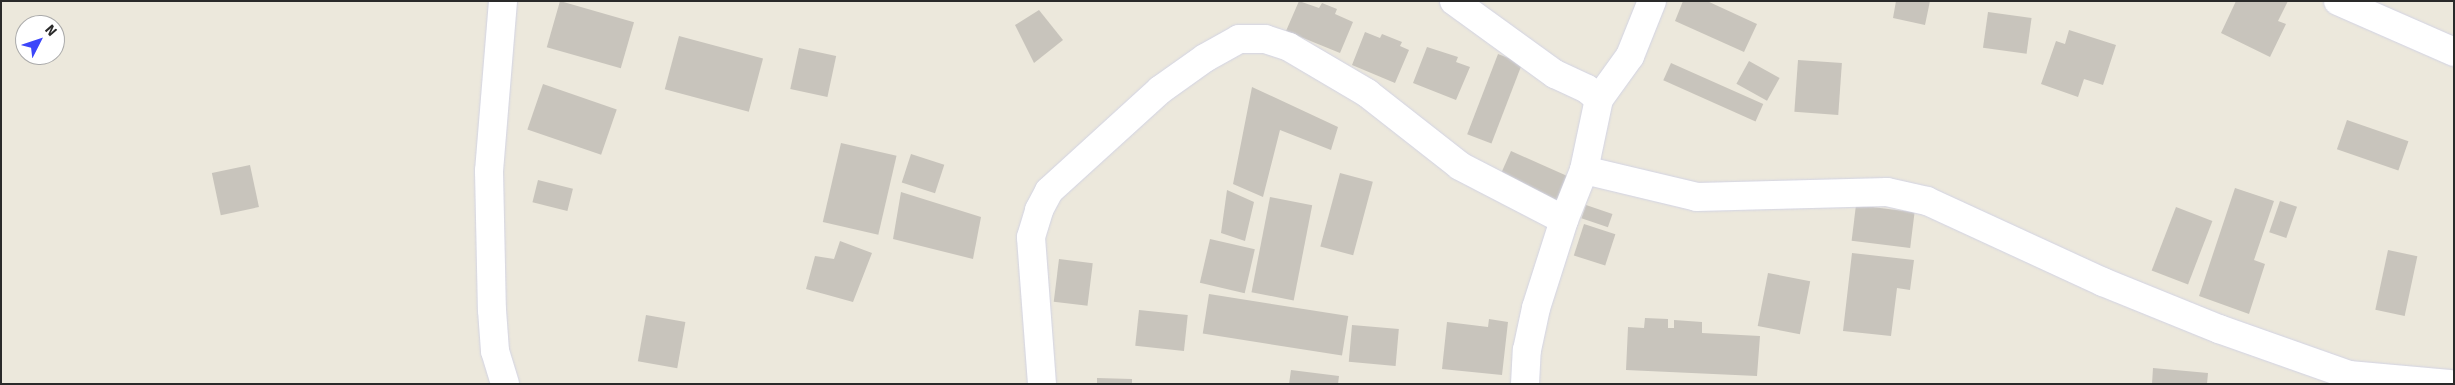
<!DOCTYPE html>
<html>
<head>
<meta charset="utf-8">
<style>
  body { margin:0 }
  #map { position:relative; width:2455px; height:385px; overflow:hidden; background:#ece8dc; font-family:Signika,sans-serif }
  div>[style] { position:absolute }
  .building>* { inset:0; background:#c8c4bc; transform-origin:0 0 }
  .roads { filter:drop-shadow(0 0 1px #d2d3e3) drop-shadow(0 0 1px #d2d3e3) }
  .street>* { height:28px; margin:-14px; padding:0 14px; transform-origin:14px; border-radius:14px; background:#fff }
  span { translate:-50% -50%; white-space:nowrap; text-align:center; line-height:1.15; -webkit-text-stroke:4px #fff; paint-order:stroke }
  .frame { position:absolute; inset:0; border:2px solid #2a2a2a; pointer-events:none }
  .north { position:absolute; left:15px; top:15px; width:50px; height:50px; box-sizing:border-box; background:#fff; border:1px solid #aaa; border-radius:50%; rotate:49deg; font-size:14px; font-weight:700; line-height:20px; text-align:center; color:#2a2a2a }
  .north::after { content:''; display:block; margin:auto; width:18px; height:22px; background:#3c46fa; clip-path:polygon(50% 0,100% 100%,50% 72%,0 100%) }
</style>
</head>
<body>
<div id="map">
  <div class="building">
    <div style="left:560px;top:1px;width:77px;height:48px;rotate:16deg"></div>
    <div style="clip-path:polygon(1299px 1px,1319px 8px,1322px 3px,1337px 9px,1335px 14px,1353px 22px,1340px 53px,1286px 31px)"></div>
    <div style="clip-path:polygon(1683px 1px,1707px 1px,1757px 24px,1744px 52px,1675px 21px)"></div>
    <div style="clip-path:polygon(1896px 1px,1930px 1px,1925px 25px,1893px 18px)"></div>
    <div style="clip-path:polygon(2236px 1px,2288px 1px,2278px 21px,2286px 24px,2270px 57px,2221px 33px)"></div>
    <div style="clip-path:polygon(1039px 10px,1063px 40px,1034px 63px,1015px 25px)"></div>
    <div style="left:1988px;top:12px;width:44px;height:36px;rotate:8deg"></div>
    <div style="clip-path:polygon(2069px 30px,2116px 45px,2103px 85px,2084px 79px,2078px 97px,2041px 84px,2056px 41px,2065px 44px)"></div>
    <div style="clip-path:polygon(1365px 32px,1380px 38px,1382px 34px,1402px 42px,1400px 46px,1409px 50px,1395px 83px,1352px 65px)"></div>
    <div style="left:679px;top:36px;width:87px;height:55px;rotate:15deg"></div>
    <div style="clip-path:polygon(1427px 47px,1458px 57px,1456px 62px,1470px 67px,1456px 100px,1413px 83px)"></div>
    <div style="left:799px;top:48px;width:38px;height:42px;rotate:12deg"></div>
    <div style="left:1498px;top:54px;width:26px;height:86px;rotate:21deg"></div>
    <div style="left:1798px;top:60px;width:44px;height:52px;rotate:4deg"></div>
    <div style="left:1749px;top:61px;width:35px;height:26px;rotate:29deg"></div>
    <div style="left:1671px;top:63px;width:101px;height:19px;rotate:24deg"></div>
    <div style="left:543px;top:84px;width:78px;height:48px;rotate:19deg"></div>
    <div style="clip-path:polygon(1252px 87px,1338px 127px,1331px 150px,1280px 130px,1263px 197px,1233px 184px)"></div>
    <div style="left:2347px;top:120px;width:65px;height:31px;rotate:19deg"></div>
    <div style="left:841px;top:143px;width:57px;height:81px;rotate:13deg"></div>
    <div style="left:1511px;top:151px;width:64px;height:33px;rotate:24deg"></div>
    <div style="left:911px;top:154px;width:35px;height:30px;rotate:18deg"></div>
    <div style="left:250px;top:165px;width:43px;height:39px;rotate:78deg"></div>
    <div style="left:1340px;top:173px;width:34px;height:76px;rotate:15deg"></div>
    <div style="left:538px;top:180px;width:36px;height:23px;rotate:14deg"></div>
    <div style="clip-path:polygon(2235px 188px,2274px 201px,2254px 260px,2265px 264px,2249px 314px,2199px 296px)"></div>
    <div style="clip-path:polygon(1227px 190px,1254px 202px,1245px 241px,1221px 233px)"></div>
    <div style="clip-path:polygon(901px 192px,981px 217px,973px 259px,893px 239px)"></div>
    <div style="left:1270px;top:197px;width:43px;height:97px;rotate:11deg"></div>
    <div style="left:2280px;top:201px;width:18px;height:33px;rotate:19deg"></div>
    <div style="left:1586px;top:205px;width:28px;height:14px;rotate:19deg"></div>
    <div style="left:1856px;top:205px;width:59px;height:36px;rotate:7deg"></div>
    <div style="left:2176px;top:207px;width:39px;height:68px;rotate:21deg"></div>
    <div style="left:1584px;top:224px;width:33px;height:33px;rotate:18deg"></div>
    <div style="left:1210px;top:239px;width:46px;height:45px;rotate:13deg"></div>
    <div style="clip-path:polygon(840px 241px,872px 253px,853px 302px,806px 289px,815px 256px,834px 259px)"></div>
    <div style="left:2388px;top:250px;width:30px;height:61px;rotate:12deg"></div>
    <div style="clip-path:polygon(1852px 253px,1914px 260px,1910px 290px,1897px 288px,1891px 336px,1843px 331px)"></div>
    <div style="left:1059px;top:259px;width:34px;height:43px;rotate:7deg"></div>
    <div style="left:1768px;top:273px;width:43px;height:54px;rotate:11deg"></div>
    <div style="left:1209px;top:294px;width:141px;height:40px;rotate:9deg"></div>
    <div style="left:1139px;top:310px;width:49px;height:36px;rotate:6deg"></div>
    <div style="left:646px;top:315px;width:40px;height:47px;rotate:10deg"></div>
    <div style="clip-path:polygon(1645px 318px,1668px 319px,1668px 328px,1674px 328px,1674px 320px,1702px 322px,1702px 333px,1760px 336px,1757px 376px,1626px 370px,1628px 327px,1644px 328px)"></div>
    <div style="clip-path:polygon(1489px 319px,1508px 322px,1502px 375px,1442px 369px,1447px 322px,1488px 327px)"></div>
    <div style="left:1352px;top:325px;width:47px;height:37px;rotate:5deg"></div>
    <div style="clip-path:polygon(2153px 368px,2208px 373px,2207px 384px,2152px 384px)"></div>
    <div style="clip-path:polygon(1291px 370px,1339px 376px,1338px 384px,1289px 384px)"></div>
    <div style="clip-path:polygon(1097px 378px,1132px 379px,1132px 384px,1097px 384px)"></div>
  </div>
  <div class="roads">
    <div class="street">
      <div style="left:503px;top:1px;width:171px;rotate:94.7deg"></div>
      <div style="left:489px;top:171px;width:139px;rotate:88.8deg"></div>
      <div style="left:492px;top:310px;width:41px;rotate:85.8deg"></div>
      <div style="left:495px;top:351px;width:34px;rotate:73deg"></div>
      <div style="left:1454px;top:1px;width:125px;rotate:35.9deg"></div>
      <div style="left:1555px;top:74px;width:35px;rotate:25deg"></div>
      <div style="left:1587px;top:89px;width:16px;rotate:40deg"></div>
      <div style="left:2338px;top:1px;width:127px;rotate:23.7deg"></div>
      <div style="left:1584px;top:170px;width:116px;rotate:13.4deg"></div>
      <div style="left:1697px;top:197px;width:190px;rotate:-1.5deg"></div>
      <div style="left:1887px;top:192px;width:41px;rotate:12.7deg"></div>
      <div style="left:1927px;top:201px;width:194px;rotate:24.7deg"></div>
      <div style="left:2103px;top:282px;width:125px;rotate:22.1deg"></div>
      <div style="left:2219px;top:329px;width:138px;rotate:19.5deg"></div>
      <div style="left:2349px;top:375px;width:101px;rotate:5.1deg"></div>
      <div style="left:1042px;top:384px;width:147px;rotate:-94.3deg"></div>
      <div style="left:1031px;top:237px;width:28px;rotate:-73deg"></div>
      <div style="left:1039px;top:210px;width:21px;rotate:-62deg"></div>
      <div style="left:1049px;top:191px;width:150px;rotate:-42.3deg"></div>
      <div style="left:1160px;top:90px;width:55px;rotate:-35.4deg"></div>
      <div style="left:1205px;top:58px;width:39px;rotate:-29deg"></div>
      <div style="left:1239px;top:39px;width:26px"></div>
      <div style="left:1265px;top:39px;width:25px;rotate:18deg"></div>
      <div style="left:1289px;top:47px;width:91px;rotate:30.5deg"></div>
      <div style="left:1367px;top:93px;width:118px;rotate:38.1deg"></div>
      <div style="left:1460px;top:166px;width:117px;rotate:27.4deg"></div>
      <div style="left:1525px;top:384px;width:34px;rotate:-87deg"></div>
      <div style="left:1527px;top:350px;width:43px;rotate:-77.9deg"></div>
      <div style="left:1536px;top:308px;width:92px;rotate:-72.3deg"></div>
      <div style="left:1564px;top:220px;width:54px;rotate:-68.2deg"></div>
      <div style="left:1584px;top:170px;width:73px;rotate:-78.1deg"></div>
      <div style="left:1599px;top:99px;width:53px;rotate:-54.2deg"></div>
      <div style="left:1630px;top:56px;width:59px;rotate:-68.2deg"></div>
    </div>
  </div>
  <div class="frame"></div>
  <div class="north">N</div>
</div>
</body>
</html>
